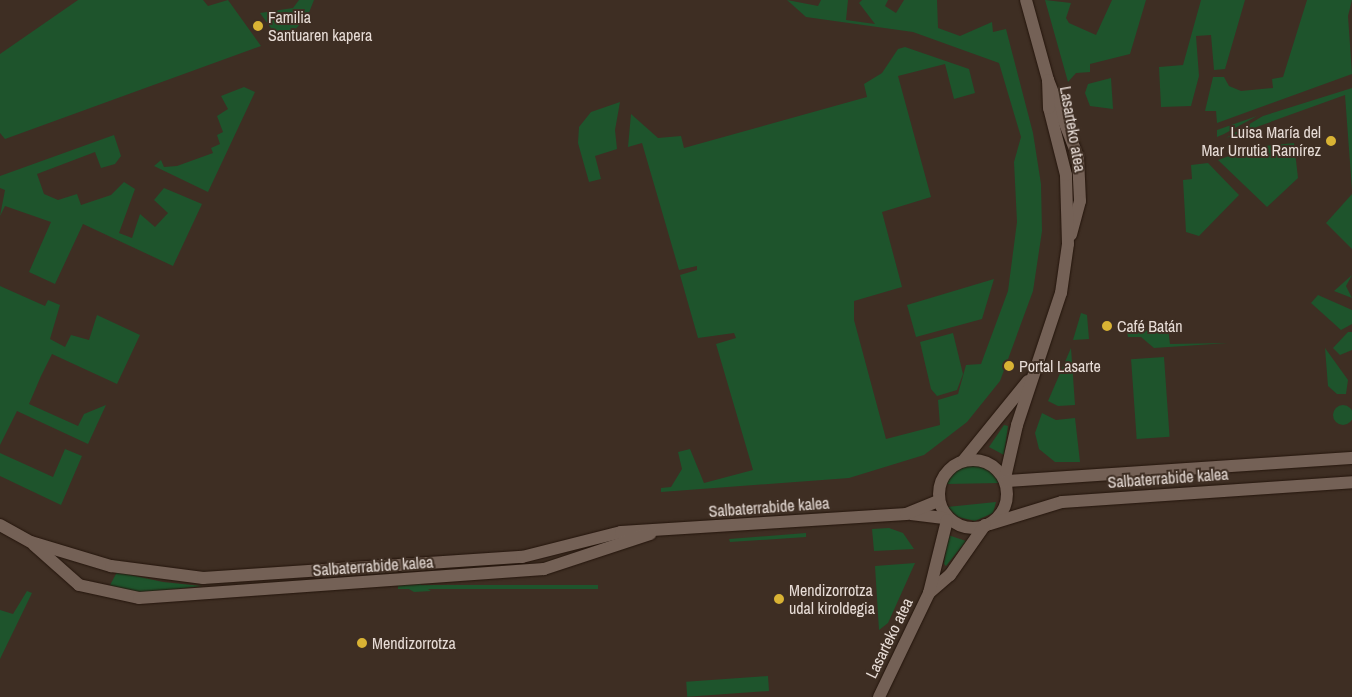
<!DOCTYPE html>
<html>
<head>
<meta charset="utf-8">
<style>
  body { margin:0 }
  #map { position:relative; width:1352px; height:697px; overflow:hidden; background:#3e2e23; font-family:"Archivo Narrow",sans-serif }
  div>[style] { position:absolute }
  .green>* { inset:0; background:#1e542c; transform-origin:0 0 }
  .round { border-radius:50% }
  .roads { filter:drop-shadow(0 0 1px #24150c) drop-shadow(0 0 1px #24150c) }
  .minor>* { height:12px; margin:-6px; padding:0 6px; transform-origin:6px; border-radius:6px; background:#746156 }
  .minor>.ring { margin:-6px; padding:0; box-sizing:content-box; background:none; border:12px solid #746156; border-radius:50% }
  .dots>* { width:14px; height:14px; translate:-50% -50%; box-sizing:border-box; border:2px solid #3e2e23; border-radius:50% }
  span { translate:-50% -50%; white-space:nowrap; text-align:center; line-height:1.15; -webkit-text-stroke:4px #3e2e23; paint-order:stroke }
  .poi-label { font-size:16px; color:#e7dcd6 }
  .left { translate:0 -50%; text-align:left }
  .right { translate:-100% -50%; text-align:right }
  .street-label { font-size:16px; color:#e7dcd6 }
</style>
</head>
<body>
<div id="map">
  <div class="green">
    <div style="clip-path:polygon(78px 0,203px 0,208px 6px,228px 0,261px 46px,5px 139px,0 133px,0 54px)"></div>
    <div style="clip-path:polygon(299px 0,314px 0,308px 15px,293px 32px,279px 39px,260px 13px,293px 8px)"></div>
    <div style="clip-path:polygon(787px 0,818px 6px,821px 0,848px 0,846px 20px,875px 24px,859px 3px,862px 0,888px 0,885px 6px,896px 13px,904px 0,937px 0,938px 28px,960px 36px,992px 22px,993px 32px,1006px 29px,1033px 133px,1041px 184px,1042px 231px,1033px 291px,1000px 381px,967px 422px,924px 455px,849px 478px,661px 492px,661px 488px,671px 487px,682px 469px,678px 452px,690px 449px,704px 483px,753px 470px,716px 344px,736px 338px,734px 333px,698px 338px,680px 275px,697px 270px,697px 266px,679px 270px,642px 143px,628px 147px,631px 114px,658px 138px,681px 136px,684px 148px,867px 97px,864px 84px,882px 73px,898px 49px,905px 47px,969px 69px,975px 93px,954px 99px,945px 64px,898px 76px,931px 197px,882px 212px,902px 287px,854px 301px,854px 320px,886px 439px,940px 425px,938px 400px,958px 394px,966px 365px,981px 364px,1008px 291px,1017px 222px,1014px 162px,1021px 137px,999px 63px,913px 32px,806px 17px)"></div>
    <div style="clip-path:polygon(1045px 0,1071px 3px,1066px 18px,1069px 23px,1096px 35px,1112px 0,1146px 0,1130px 54px,1090px 64px,1090px 72px,1076px 73px,1068px 82px)"></div>
    <div style="clip-path:polygon(1201px 0,1245px 0,1225px 69px,1214px 70px,1211px 35px,1196px 36px,1199px 76px,1191px 106px,1161px 107px,1159px 67px,1183px 65px)"></div>
    <div style="clip-path:polygon(1307px 0,1352px 0,1348px 16px,1352px 74px,1217px 123px,1216px 111px,1205px 111px,1213px 77px,1224px 77px,1229px 86px,1241px 91px,1273px 88px,1272px 79px,1283px 77px)"></div>
    <div style="clip-path:polygon(1111px 78px,1113px 109px,1090px 106px,1085px 93px,1088px 84px)"></div>
    <div style="clip-path:polygon(244px 87px,255px 92px,208px 192px,154px 166px,161px 160px,164px 167px,177px 166px,213px 153px,211px 148px,220px 144px,217px 135px,223px 132px,217px 116px,228px 109px,221px 96px)"></div>
    <div style="clip-path:polygon(1352px 88px,1352px 190px,1345px 95px,1226px 138px,1263px 116px)"></div>
    <div style="clip-path:polygon(620px 102px,615px 130px,617px 149px,595px 156px,601px 179px,589px 182px,578px 143px,579px 127px,591px 112px)"></div>
    <div style="clip-path:polygon(1257px 116px,1224px 134px,1217px 137px,1217px 130px)"></div>
    <div style="clip-path:polygon(114px 135px,121px 156px,115px 164px,101px 168px,95px 152px,37px 174px,44px 194px,58px 200px,77px 194px,81px 205px,111px 195px,124px 182px,135px 189px,119px 233px,132px 238px,140px 214px,155px 227px,168px 213px,154px 200px,164px 188px,202px 204px,173px 266px,83px 224px,55px 284px,29px 272px,51px 222px,5px 206px,0 216px,5px 190px,0 188px,0 176px)"></div>
    <div style="clip-path:polygon(1294px 143px,1298px 178px,1267px 207px,1218px 160px,1254px 147px)"></div>
    <div style="clip-path:polygon(1208px 163px,1239px 195px,1199px 236px,1186px 232px,1183px 180px,1192px 179px,1191px 165px)"></div>
    <div style="clip-path:polygon(1352px 194px,1352px 249px,1326px 223px)"></div>
    <div style="clip-path:polygon(1352px 275px,1346px 286px,1352px 298px,1334px 291px)"></div>
    <div style="clip-path:polygon(994px 279px,982px 319px,916px 337px,907px 305px)"></div>
    <div style="clip-path:polygon(0 286px,45px 306px,48px 300px,60px 305px,50px 339px,65px 347px,71px 335px,89px 340px,97px 315px,140px 335px,117px 384px,52px 354px,41px 376px,29px 404px,78px 426px,84px 414px,106px 405px,88px 444px,17px 411px,0 445px)"></div>
    <div style="clip-path:polygon(1318px 295px,1352px 310px,1352px 324px,1341px 330px,1311px 303px)"></div>
    <div style="clip-path:polygon(1081px 313px,1087px 315px,1089px 339px,1073px 340px)"></div>
    <div style="clip-path:polygon(1168px 329px,1170px 344px,1228px 343px,1154px 348px,1141px 337px,1128px 337px,1127px 332px)"></div>
    <div style="clip-path:polygon(1348px 332px,1352px 332px,1352px 350px,1340px 355px,1333px 348px)"></div>
    <div style="clip-path:polygon(953px 333px,963px 374px,957px 390px,937px 396px,931px 389px,920px 342px)"></div>
    <div style="clip-path:polygon(1071px 348px,1075px 405px,1058px 406px,1048px 401px)"></div>
    <div style="clip-path:polygon(1325px 348px,1348px 380px,1346px 394px,1337px 394px,1328px 386px)"></div>
    <div style="left:1164px;top:357px;width:80px;height:33px;rotate:86deg"></div>
    <div class="round" style="left:1333px;top:405px;width:20px;height:20px"></div>
    <div style="clip-path:polygon(1042px 413px,1056px 420px,1075px 418px,1080px 462px,1055px 462px,1039px 449px,1035px 433px)"></div>
    <div style="clip-path:polygon(1004px 425px,1008px 426px,1004px 455px,989px 447px)"></div>
    <div style="clip-path:polygon(65px 449px,82px 456px,61px 505px,0 476px,0 453px,53px 477px)"></div>
    <div style="clip-path:polygon(971px 464px,991px 470px,999px 483px,946px 484px,953px 471px)"></div>
    <div style="clip-path:polygon(996px 502px,993px 513px,975px 521px,958px 517px,947px 507px)"></div>
    <div style="clip-path:polygon(889px 528px,903px 533px,914px 549px,874px 551px,872px 529px)"></div>
    <div style="clip-path:polygon(806px 533px,806px 537px,730px 542px,729px 539px)"></div>
    <div style="clip-path:polygon(948px 535px,966px 541px,946px 566px,944px 564px)"></div>
    <div style="clip-path:polygon(915px 563px,888px 623px,879px 630px,875px 566px)"></div>
    <div style="clip-path:polygon(117px 572px,163px 582px,202px 586px,142px 593px,108px 589px)"></div>
    <div style="clip-path:polygon(420px 584px,431px 591px,414px 592px,402px 585px)"></div>
    <div style="left:598px;top:585px;width:4px;height:200px;rotate:90deg"></div>
    <div style="clip-path:polygon(27px 591px,32px 593px,0 659px,0 610px,13px 614px)"></div>
    <div style="left:768px;top:676px;width:15px;height:82px;rotate:86deg"></div>
  </div>
  <div class="roads">
    <div class="minor">
      <div style="left:1026px;top:0;width:83px;rotate:74.6deg"></div>
      <div style="left:1048px;top:80px;width:83px;rotate:68.7deg"></div>
      <div style="left:1078px;top:157px;width:44px;rotate:87.4deg"></div>
      <div style="left:1080px;top:201px;width:35px;rotate:105deg"></div>
      <div class="ring" style="left:939px;top:460px;width:56px;height:56px"></div>
      <div style="left:963px;top:461px;width:103px;rotate:-50.9deg"></div>
      <div style="left:1005px;top:478px;width:54px;rotate:-77.2deg"></div>
      <div style="left:1017px;top:425px;width:139px;rotate:-71.6deg"></div>
      <div style="left:1061px;top:293px;width:49px;rotate:-81.9deg"></div>
      <div style="left:1068px;top:244px;width:69px;rotate:-91.7deg"></div>
      <div style="left:1066px;top:175px;width:69px;rotate:-104.2deg"></div>
      <div style="left:1049px;top:108px;width:28px;rotate:-92deg"></div>
      <div style="left:1006px;top:481px;width:347px;rotate:-3.8deg"></div>
      <div style="left:911px;top:514px;width:33px;rotate:7deg"></div>
      <div style="left:990px;top:524px;width:75px;rotate:-17deg"></div>
      <div style="left:1062px;top:502px;width:291px;rotate:-3.9deg"></div>
      <div style="left:0;top:525px;width:35px;rotate:29deg"></div>
      <div style="left:31px;top:542px;width:84px;rotate:16.7deg"></div>
      <div style="left:111px;top:566px;width:93px;rotate:7.4deg"></div>
      <div style="left:203px;top:578px;width:320px;rotate:-3.8deg"></div>
      <div style="left:522px;top:557px;width:102px;rotate:-14.2deg"></div>
      <div style="left:621px;top:532px;width:286px;rotate:-3.6deg"></div>
      <div style="left:906px;top:514px;width:35px;rotate:-22deg"></div>
      <div style="left:34px;top:545px;width:60px;rotate:41.6deg"></div>
      <div style="left:79px;top:585px;width:61px;rotate:12.2deg"></div>
      <div style="left:139px;top:598px;width:406px;rotate:-4.1deg"></div>
      <div style="left:544px;top:569px;width:112px;rotate:-18.3deg"></div>
      <div style="left:929px;top:593px;width:28px;rotate:-41deg"></div>
      <div style="left:950px;top:575px;width:61px;rotate:-55deg"></div>
      <div style="left:879px;top:697px;width:115px;rotate:-64.3deg"></div>
      <div style="left:929px;top:593px;width:75px;rotate:-76.1deg"></div>
    </div>
  </div>
  <div class="dots">
    <div style="left:258px;top:26px;background:#d9b334"></div>
    <div style="left:1331px;top:141px;background:#d9b334"></div>
    <div style="left:1107px;top:326px;background:#d9b334"></div>
    <div style="left:1009px;top:366px;background:#d9b334"></div>
    <div style="left:779px;top:599px;background:#d9b334"></div>
    <div style="left:362px;top:643px;background:#d9b334"></div>
  </div>
  <div class="poi-label">
    <span class="left" style="left:268px;top:26px">Familia<br>Santuaren kapera</span>
    <span class="right" style="left:1321px;top:141px">Luisa María del<br>Mar Urrutia Ramírez</span>
    <span class="left" style="left:1117px;top:326px">Café Batán</span>
    <span class="left" style="left:1019px;top:366px">Portal Lasarte</span>
    <span class="left" style="left:789px;top:599px">Mendizorrotza<br>udal kiroldegia</span>
    <span class="left" style="left:372px;top:643px">Mendizorrotza</span>
  </div>
  <div class="street-label">
    <span style="left:1073px;top:129px;rotate:80deg">Lasarteko atea</span>
    <span style="left:1168px;top:478px;rotate:-4deg">Salbaterrabide kalea</span>
    <span style="left:769px;top:507px;rotate:-4deg">Salbaterrabide kalea</span>
    <span style="left:373px;top:566px;rotate:-4deg">Salbaterrabide kalea</span>
    <span style="left:889px;top:638px;rotate:-64deg">Lasarteko atea</span>
  </div>
</div>
</body>
</html>
